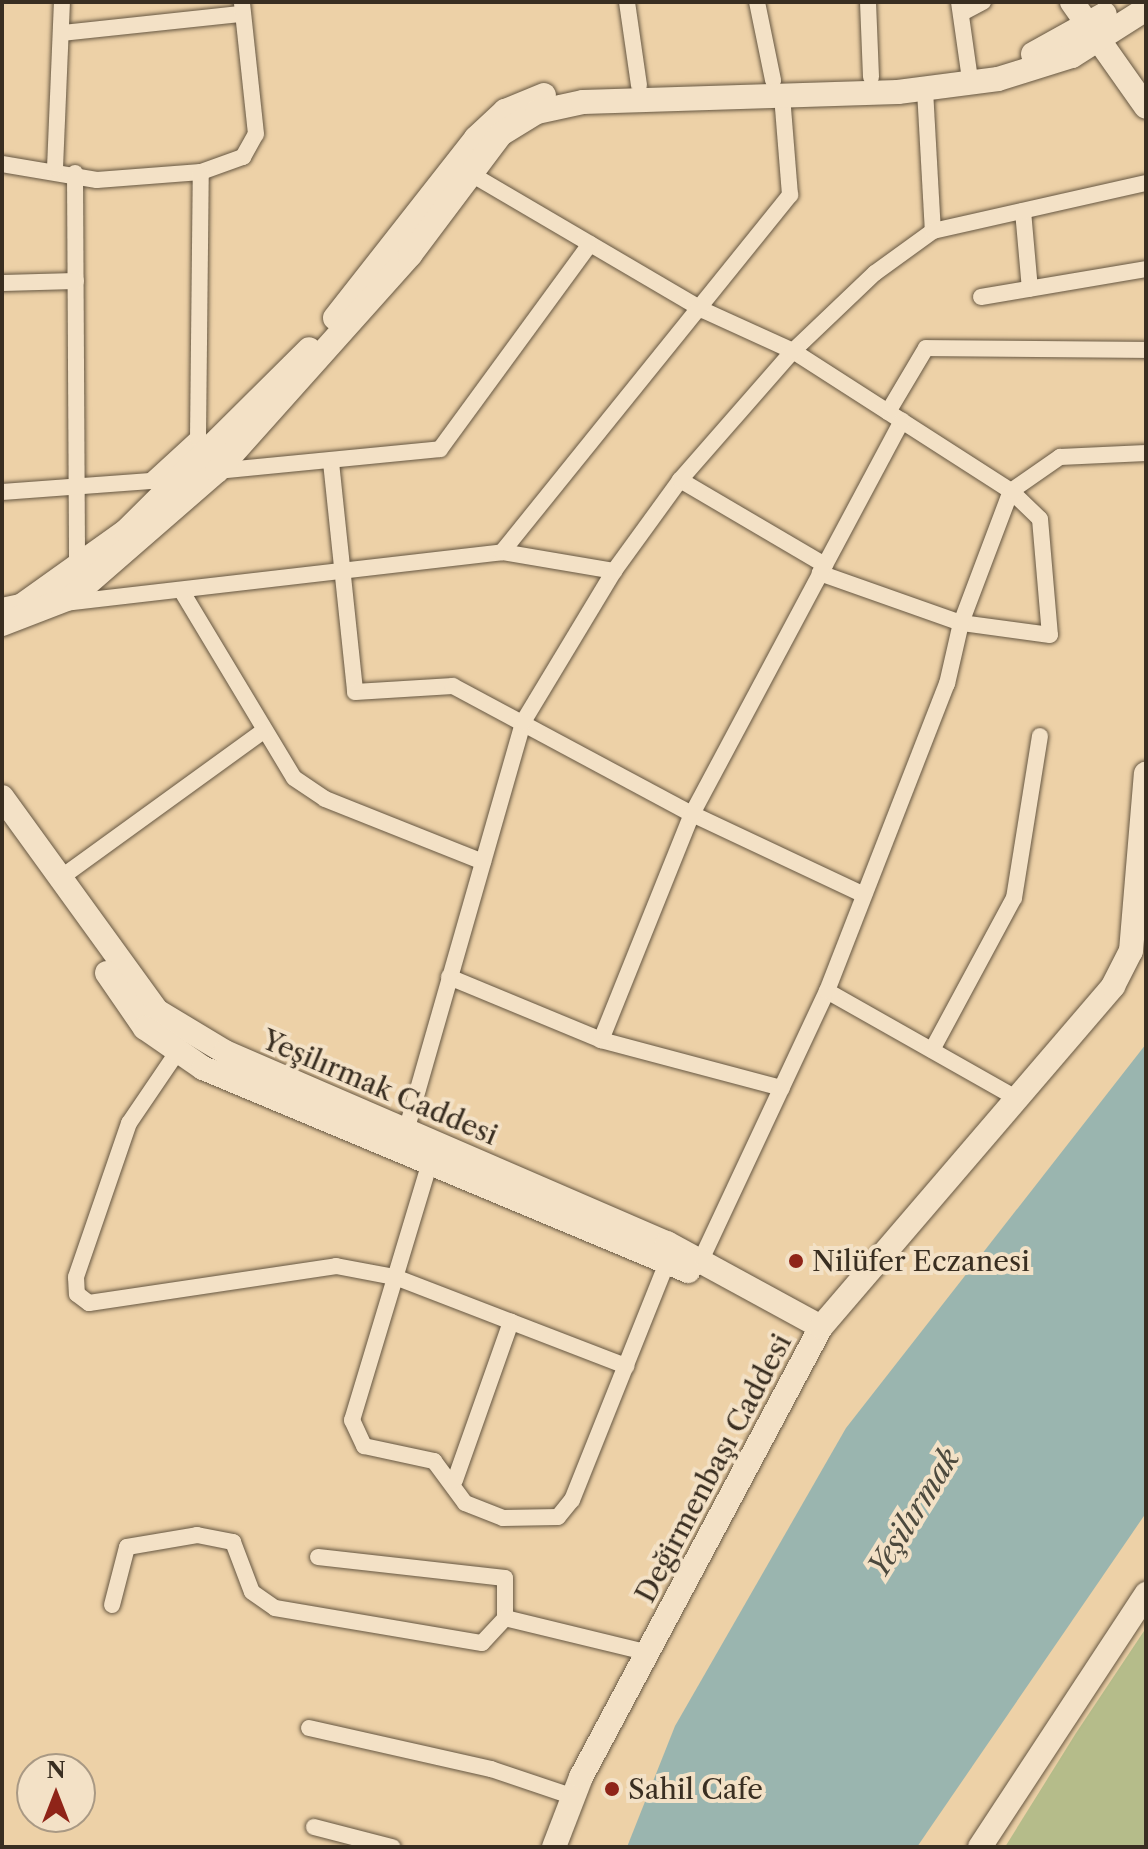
<!DOCTYPE html>
<html>
<head>
<meta charset="utf-8">
<style>
  body { margin:0 }
  #map { position:relative; width:1148px; height:1849px; overflow:hidden; background:#edd1a7; font-family:"Libre Caslon Text",serif }
  div>[style] { position:absolute }
  .green>* { inset:0; background:#b5bc8a }
  .water>* { inset:0; background:#9ab5af }
  .roads { filter:drop-shadow(0 0 2px #665742) drop-shadow(0 0 2px #665742) }
  .street>* { height:16px; margin:-8px; padding:0 8px; transform-origin:8px; border-radius:8px; background:#f3e1c6 }
  .secondary>* { height:24px; margin:-12px; padding:0 12px; transform-origin:12px; border-radius:12px; background:#f3e1c6 }
  .dots>* { width:22px; height:22px; translate:-50% -50%; box-sizing:border-box; border:4px solid #f3e1c6; border-radius:50% }
  span { translate:-50% -50%; white-space:nowrap; text-align:center; line-height:1.15; -webkit-text-stroke:8px #f3e1c6; paint-order:stroke }
  .street-label { font-size:28px; color:#392e21 }
  .poi-label { font-size:28px; color:#392e21 }
  .left { translate:0 -50%; text-align:left }
  .water-label { font-size:30px; color:#4c493d; font-style:italic }
  .frame { position:absolute; inset:0; border:4px solid #392e21; pointer-events:none }
  .north { position:absolute; left:16px; top:1753px; width:80px; height:80px; box-sizing:border-box; background:#f3e1c6; border:2px solid #a99984; border-radius:50%; rotate:0deg; font-size:22px; font-weight:700; line-height:32px; text-align:center; color:#392e21 }
  .north::after { content:''; display:block; margin:auto; width:28px; height:36px; background:#8f2418; clip-path:polygon(50% 0,100% 100%,50% 72%,0 100%) }
</style>
</head>
<body>
<div id="map">
  <div class="green">
    <div style="clip-path:polygon(1146px 1628px,1146px 1847px,1005px 1847px,1076px 1733px)"></div>
  </div>
  <div class="water">
    <div style="clip-path:polygon(1146px 1044px,1146px 1513px,917px 1847px,627px 1847px,675px 1726px,846px 1428px)"></div>
  </div>
  <div class="roads">
    <div class="street">
      <div style="left:627px;top:2px;width:84px;rotate:81.8deg"></div>
      <div style="left:757px;top:2px;width:80px;rotate:78.4deg"></div>
      <div style="left:868px;top:2px;width:75px;rotate:87.7deg"></div>
      <div style="left:959px;top:2px;width:71px;rotate:81.9deg"></div>
      <div style="left:962px;top:13px;width:24px;rotate:-28deg"></div>
      <div style="left:62px;top:33px;width:178px;rotate:-6.1deg"></div>
      <div style="left:925px;top:90px;width:141px;rotate:86.8deg"></div>
      <div style="left:2px;top:164px;width:96px;rotate:9.6deg"></div>
      <div style="left:97px;top:180px;width:104px;rotate:-4.4deg"></div>
      <div style="left:201px;top:172px;width:45px;rotate:-19.7deg"></div>
      <div style="left:243px;top:157px;width:26px;rotate:-61deg"></div>
      <div style="left:256px;top:134px;width:133px;rotate:-96.1deg"></div>
      <div style="left:55px;top:168px;width:166px;rotate:-87.6deg"></div>
      <div style="left:75px;top:173px;width:393px;rotate:89.7deg"></div>
      <div style="left:471px;top:174px;width:269px;rotate:30.4deg"></div>
      <div style="left:703px;top:310px;width:99px;rotate:24.5deg"></div>
      <div style="left:793px;top:351px;width:259px;rotate:32.7deg"></div>
      <div style="left:1011px;top:491px;width:40px;rotate:44deg"></div>
      <div style="left:1040px;top:519px;width:116px;rotate:85.1deg"></div>
      <div style="left:1050px;top:635px;width:90px;rotate:-172.3deg"></div>
      <div style="left:961px;top:623px;width:150px;rotate:-160.5deg"></div>
      <div style="left:1023px;top:211px;width:78px;rotate:84.9deg"></div>
      <div style="left:2px;top:283px;width:74px;rotate:-1.5deg"></div>
      <div style="left:981px;top:297px;width:167px;rotate:-9.6deg"></div>
      <div style="left:888px;top:412px;width:74px;rotate:-59.3deg"></div>
      <div style="left:926px;top:348px;width:220px;rotate:0.5deg"></div>
      <div style="left:331px;top:462px;width:231px;rotate:84deg"></div>
      <div style="left:355px;top:692px;width:98px;rotate:-3.5deg"></div>
      <div style="left:453px;top:686px;width:271px;rotate:28.2deg"></div>
      <div style="left:692px;top:814px;width:190px;rotate:25.2deg"></div>
      <div style="left:217px;top:471px;width:224px;rotate:-5.6deg"></div>
      <div style="left:440px;top:449px;width:254px;rotate:-53.8deg"></div>
      <div style="left:680px;top:480px;width:168px;rotate:30.4deg"></div>
      <div style="left:2px;top:492px;width:149px;rotate:-4.2deg"></div>
      <div style="left:151px;top:481px;width:64px;rotate:-42.5deg"></div>
      <div style="left:198px;top:438px;width:266px;rotate:-89.4deg"></div>
      <div style="left:502px;top:552px;width:114px;rotate:9.6deg"></div>
      <div style="left:181px;top:590px;width:219px;rotate:59deg"></div>
      <div style="left:294px;top:778px;width:37px;rotate:34deg"></div>
      <div style="left:325px;top:799px;width:170px;rotate:21.7deg"></div>
      <div style="left:64px;top:603px;width:441px;rotate:-6.6deg"></div>
      <div style="left:502px;top:552px;width:459px;rotate:-51.1deg"></div>
      <div style="left:790px;top:195px;width:99px;rotate:-94.6deg"></div>
      <div style="left:59px;top:879px;width:251px;rotate:-35.9deg"></div>
      <div style="left:449px;top:977px;width:165px;rotate:22.5deg"></div>
      <div style="left:601px;top:1040px;width:187px;rotate:14.9deg"></div>
      <div style="left:827px;top:991px;width:219px;rotate:29.5deg"></div>
      <div style="left:601px;top:1040px;width:244px;rotate:-68.1deg"></div>
      <div style="left:692px;top:814px;width:446px;rotate:-61.9deg"></div>
      <div style="left:932px;top:1050px;width:173px;rotate:-61.7deg"></div>
      <div style="left:1014px;top:898px;width:164px;rotate:-80.9deg"></div>
      <div style="left:178px;top:1051px;width:87px;rotate:124.2deg"></div>
      <div style="left:129px;top:1123px;width:163px;rotate:109deg"></div>
      <div style="left:76px;top:1277px;width:17px;rotate:87deg"></div>
      <div style="left:77px;top:1294px;width:15px;rotate:37deg"></div>
      <div style="left:89px;top:1303px;width:250px;rotate:-8.5deg"></div>
      <div style="left:336px;top:1266px;width:60px;rotate:10.6deg"></div>
      <div style="left:395px;top:1277px;width:248px;rotate:21.1deg"></div>
      <div style="left:406px;top:1131px;width:425px;rotate:-74deg"></div>
      <div style="left:523px;top:722px;width:176px;rotate:-58.9deg"></div>
      <div style="left:614px;top:571px;width:112px;rotate:-54deg"></div>
      <div style="left:680px;top:480px;width:171px;rotate:-48.8deg"></div>
      <div style="left:793px;top:351px;width:113px;rotate:-43.6deg"></div>
      <div style="left:875px;top:273px;width:72px;rotate:-35.9deg"></div>
      <div style="left:933px;top:231px;width:218px;rotate:-12.7deg"></div>
      <div style="left:430px;top:1162px;width:270px;rotate:106.8deg"></div>
      <div style="left:352px;top:1420px;width:29px;rotate:65deg"></div>
      <div style="left:364px;top:1446px;width:72px;rotate:12.1deg"></div>
      <div style="left:434px;top:1461px;width:52px;rotate:53.6deg"></div>
      <div style="left:465px;top:1503px;width:41px;rotate:21.5deg"></div>
      <div style="left:503px;top:1518px;width:55px;rotate:-1deg"></div>
      <div style="left:558px;top:1517px;width:22px;rotate:-51deg"></div>
      <div style="left:572px;top:1500px;width:256px;rotate:-68.2deg"></div>
      <div style="left:700px;top:1262px;width:299px;rotate:-64.9deg"></div>
      <div style="left:827px;top:991px;width:330px;rotate:-68.7deg"></div>
      <div style="left:947px;top:684px;width:63px;rotate:-77.1deg"></div>
      <div style="left:961px;top:623px;width:141px;rotate:-69.3deg"></div>
      <div style="left:1011px;top:491px;width:60px;rotate:-34.8deg"></div>
      <div style="left:1060px;top:457px;width:86px;rotate:-2.7deg"></div>
      <div style="left:455px;top:1480px;width:168px;rotate:-70.5deg"></div>
      <div style="left:318px;top:1557px;width:188px;rotate:6.4deg"></div>
      <div style="left:505px;top:1578px;width:40px;rotate:90deg"></div>
      <div style="left:505px;top:1618px;width:149px;rotate:13.6deg"></div>
      <div style="left:112px;top:1605px;width:60px;rotate:-75.5deg"></div>
      <div style="left:127px;top:1547px;width:71px;rotate:-9.7deg"></div>
      <div style="left:197px;top:1535px;width:37px;rotate:11deg"></div>
      <div style="left:233px;top:1542px;width:53px;rotate:69.2deg"></div>
      <div style="left:252px;top:1592px;width:28px;rotate:35deg"></div>
      <div style="left:275px;top:1608px;width:210px;rotate:9.6deg"></div>
      <div style="left:482px;top:1643px;width:34px;rotate:-47deg"></div>
      <div style="left:309px;top:1728px;width:187px;rotate:12.7deg"></div>
      <div style="left:491px;top:1769px;width:88px;rotate:18.6deg"></div>
      <div style="left:314px;top:1827px;width:81px;rotate:14.4deg"></div>
    </div>
    <div class="secondary">
      <div style="left:1072px;top:2px;width:128px;rotate:54.8deg"></div>
      <div style="left:1033px;top:54px;width:82px;rotate:-29.1deg"></div>
      <div style="left:335px;top:318px;width:229px;rotate:-51.9deg"></div>
      <div style="left:476px;top:138px;width:40px;rotate:-43deg"></div>
      <div style="left:505px;top:111px;width:42px;rotate:-22.3deg"></div>
      <div style="left:2px;top:610px;width:19px;rotate:-12deg"></div>
      <div style="left:21px;top:606px;width:129px;rotate:-35.5deg"></div>
      <div style="left:126px;top:531px;width:258px;rotate:-44.8deg"></div>
      <div style="left:2px;top:624px;width:75px;rotate:-21.1deg"></div>
      <div style="left:72px;top:597px;width:192px;rotate:-41deg"></div>
      <div style="left:217px;top:471px;width:290px;rotate:-48.2deg"></div>
      <div style="left:410px;top:255px;width:151px;rotate:-53.1deg"></div>
      <div style="left:501px;top:134px;width:42px;rotate:-31.4deg"></div>
      <div style="left:537px;top:112px;width:47px;rotate:-12.3deg"></div>
      <div style="left:583px;top:102px;width:315px;rotate:-1.8deg"></div>
      <div style="left:898px;top:92px;width:101px;rotate:-7.4deg"></div>
      <div style="left:998px;top:79px;width:77px;rotate:-17.3deg"></div>
      <div style="left:1072px;top:56px;width:88px;rotate:-32.4deg"></div>
      <div style="left:2px;top:797px;width:264px;rotate:54.1deg"></div>
      <div style="left:157px;top:1011px;width:79px;rotate:31.1deg"></div>
      <div style="left:225px;top:1052px;width:482px;rotate:23.4deg"></div>
      <div style="left:667px;top:1243px;width:175px;rotate:28.6deg"></div>
      <div style="left:107px;top:973px;width:67px;rotate:55.4deg"></div>
      <div style="left:145px;top:1028px;width:70px;rotate:34.6deg"></div>
      <div style="left:203px;top:1068px;width:526px;rotate:22.71deg"></div>
      <div style="left:554px;top:1847px;width:75px;rotate:-68.9deg"></div>
      <div style="left:581px;top:1777px;width:510px;rotate:-61.93deg"></div>
      <div style="left:821px;top:1327px;width:449px;rotate:-49.4deg"></div>
      <div style="left:1113px;top:986px;width:39px;rotate:-63deg"></div>
      <div style="left:1131px;top:951px;width:178px;rotate:-85.2deg"></div>
      <div style="left:980px;top:1847px;width:303px;rotate:-56.7deg"></div>
    </div>
  </div>
  <div class="dots">
    <div style="left:796px;top:1261px;background:#8f2418"></div>
    <div style="left:612px;top:1789px;background:#8f2418"></div>
  </div>
  <div class="street-label">
    <span style="left:380px;top:1087px;rotate:23deg">Yeşilırmak Caddesi</span>
    <span style="left:713px;top:1468px;rotate:-62deg">Değirmenbaşı Caddesi</span>
  </div>
  <div class="poi-label">
    <span class="left" style="left:812px;top:1261px">Nilüfer Eczanesi</span>
    <span class="left" style="left:628px;top:1789px">Sahil Cafe</span>
  </div>
  <div class="water-label">
    <span style="left:914px;top:1513px;rotate:-58deg">Yeşilırmak</span>
  </div>
  <div class="frame"></div>
  <div class="north">N</div>
</div>
</body>
</html>
